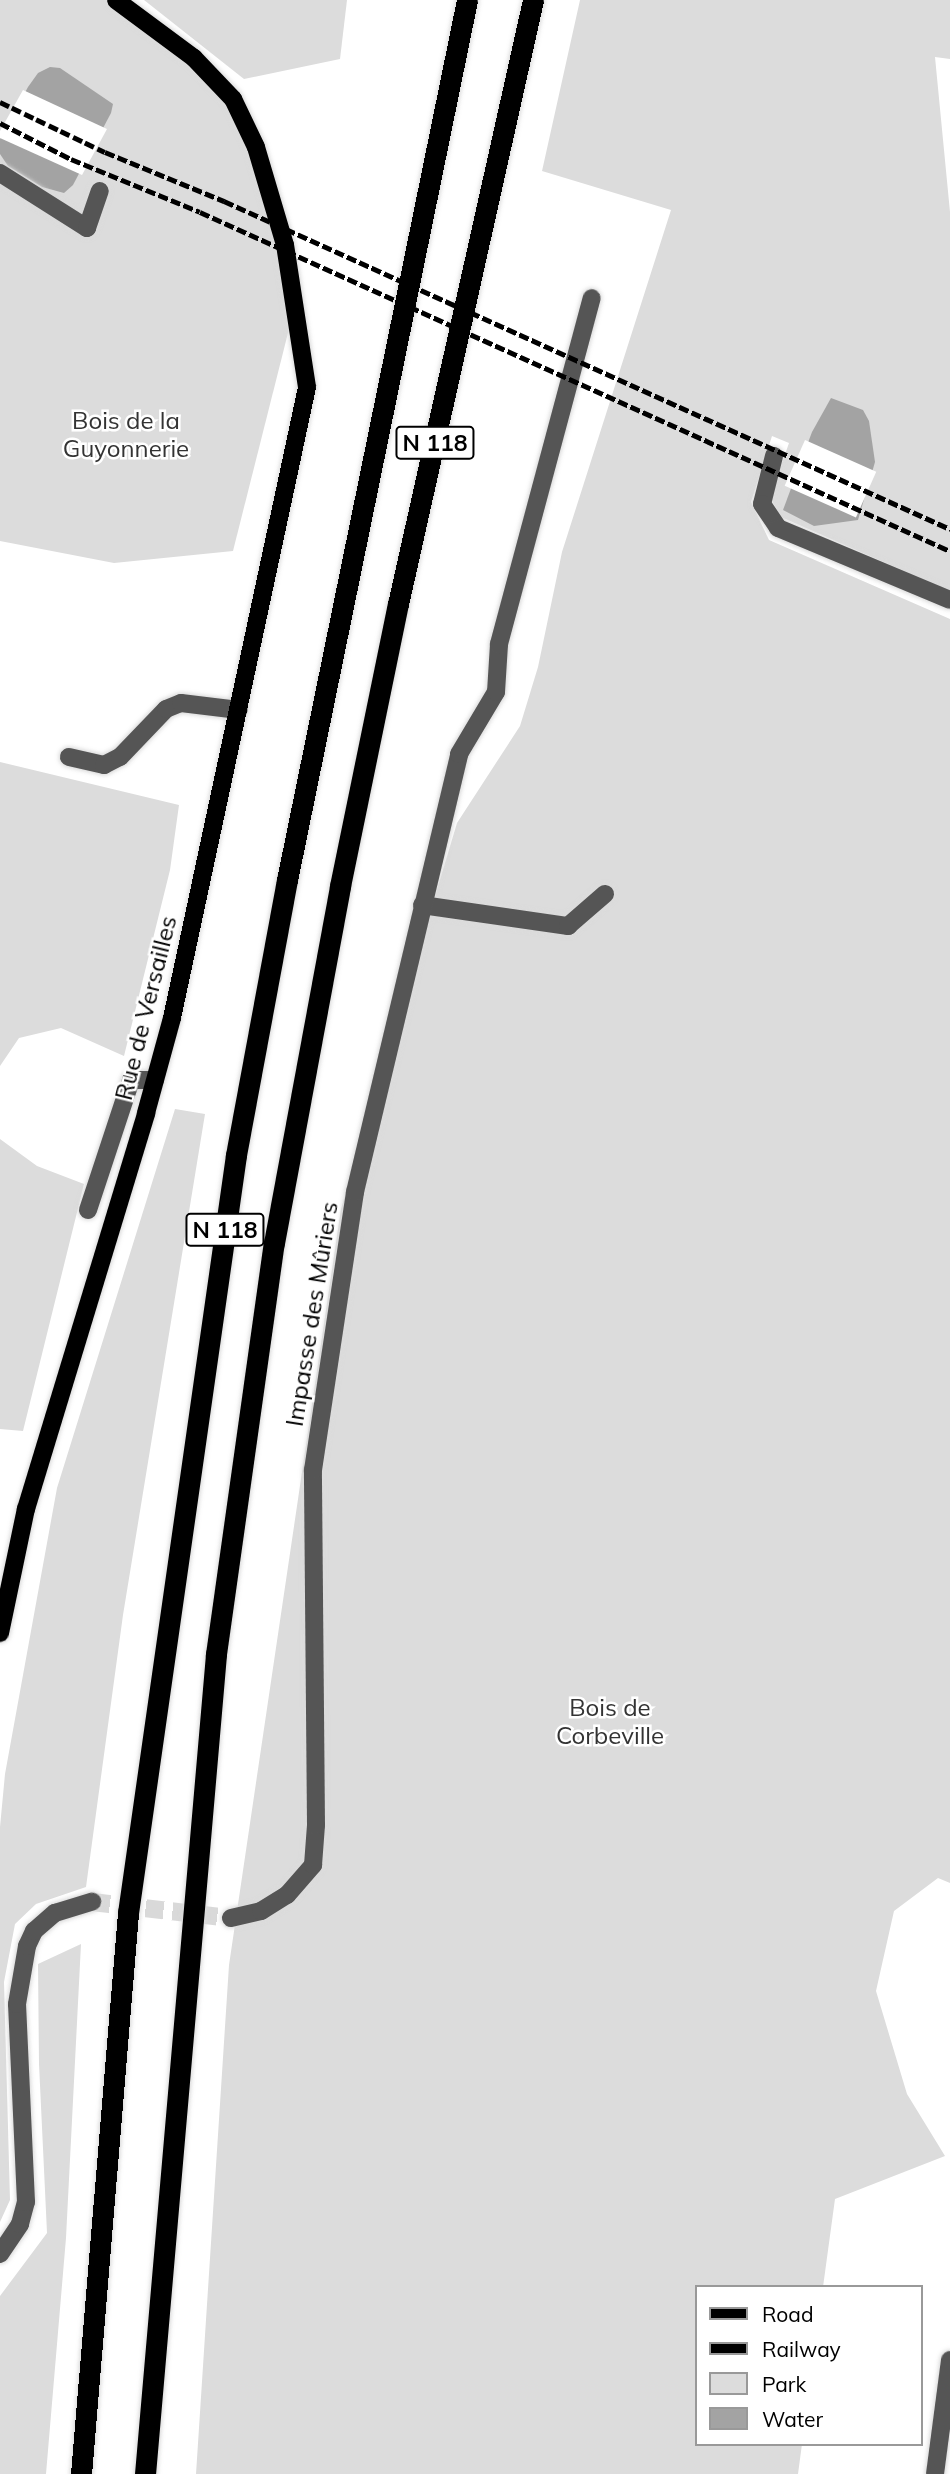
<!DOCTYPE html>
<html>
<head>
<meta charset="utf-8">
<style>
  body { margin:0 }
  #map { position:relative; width:950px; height:2474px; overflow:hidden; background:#fff; font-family:Mulish,sans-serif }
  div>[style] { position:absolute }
  .green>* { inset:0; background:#dcdcdc }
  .water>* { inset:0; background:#a3a3a3 }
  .pier>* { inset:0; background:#fff; transform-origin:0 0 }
  .minor-tunnel>* { height:18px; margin-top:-9px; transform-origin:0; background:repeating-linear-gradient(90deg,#d9d9d9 0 18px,transparent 0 27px) }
  .roads { filter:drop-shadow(0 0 2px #dbdbdb) drop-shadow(0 0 2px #dbdbdb) }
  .minor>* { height:18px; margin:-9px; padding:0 9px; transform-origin:9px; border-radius:9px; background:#555 }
  .major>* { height:18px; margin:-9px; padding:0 9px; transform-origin:9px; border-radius:9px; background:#000 }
  .highway>* { height:21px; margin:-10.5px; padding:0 10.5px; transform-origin:10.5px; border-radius:10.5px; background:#000 }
  .rail>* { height:5px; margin-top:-2.5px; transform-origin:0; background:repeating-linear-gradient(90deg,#000 0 10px,transparent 0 13.5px) }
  span { translate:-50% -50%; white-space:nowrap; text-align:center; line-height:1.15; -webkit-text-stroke:5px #fff; paint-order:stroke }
  .shield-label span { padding:2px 5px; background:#fff; border:2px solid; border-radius:5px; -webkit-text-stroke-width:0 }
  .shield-label { font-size:23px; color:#000; font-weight:700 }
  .park-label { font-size:24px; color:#333 }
  .street-label { font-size:24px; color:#000 }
  .legend { position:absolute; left:695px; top:2285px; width:228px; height:161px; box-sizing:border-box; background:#fff; border:2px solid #999; margin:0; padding:9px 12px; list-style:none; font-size:21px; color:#000 }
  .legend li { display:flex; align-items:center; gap:14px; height:35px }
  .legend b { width:35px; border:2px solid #999 }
</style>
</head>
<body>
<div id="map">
  <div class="green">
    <div style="clip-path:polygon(0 0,108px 0,190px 58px,227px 100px,255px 158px,284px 267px,292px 317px,233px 551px,114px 563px,0 541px)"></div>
    <div style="clip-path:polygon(144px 0,347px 0,340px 59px,244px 79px)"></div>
    <div style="clip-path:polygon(580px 0,950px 0,950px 59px,935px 57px,950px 212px,950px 591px,781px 517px,770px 497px,789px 443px,772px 436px,751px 502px,769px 540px,950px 619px,950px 1883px,938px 1878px,894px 1911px,876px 1991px,907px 2094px,945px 2156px,835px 2199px,823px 2287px,696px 2287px,696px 2444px,802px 2444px,798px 2474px,196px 2474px,229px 1965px,341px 1209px,457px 823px,520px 726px,538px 667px,562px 552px,671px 210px,542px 171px)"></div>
    <div style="clip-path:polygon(0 762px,179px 805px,170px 870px,124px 1056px,61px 1028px,19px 1038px,0 1066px)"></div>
    <div style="clip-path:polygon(175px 1109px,205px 1114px,123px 1615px,86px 1887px,36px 1904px,15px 1924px,4px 1982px,10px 2200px,0 2222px,0 1827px,5px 1774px,57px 1488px)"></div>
    <div style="clip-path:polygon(0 1139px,37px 1166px,84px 1184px,23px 1431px,0 1429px)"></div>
    <div style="clip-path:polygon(81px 1944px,66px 2238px,46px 2474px,0 2474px,0 2296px,47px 2233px,39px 2064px,38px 1964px)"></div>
  </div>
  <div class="water">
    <div style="clip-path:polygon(50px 67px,60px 68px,113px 104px,111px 113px,73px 185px,64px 193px,42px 187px,8px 166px,0 154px,0 139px,28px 87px,38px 73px)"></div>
    <div style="clip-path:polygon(831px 398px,863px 410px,869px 421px,875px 462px,858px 520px,814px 526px,783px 510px,812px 432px)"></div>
  </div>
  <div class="pier">
    <div style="clip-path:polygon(23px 90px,107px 129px,82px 175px,0 138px,0 131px)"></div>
    <div style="left:805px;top:440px;width:78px;height:50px;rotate:24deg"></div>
  </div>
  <div class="minor-tunnel">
    <div style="left:92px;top:1902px;width:140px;rotate:6.6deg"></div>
  </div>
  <div class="roads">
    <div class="minor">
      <div style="left:0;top:173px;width:103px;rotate:32.3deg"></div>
      <div style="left:87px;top:228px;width:39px;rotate:-71deg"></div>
      <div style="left:774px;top:456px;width:49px;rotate:104deg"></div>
      <div style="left:762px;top:504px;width:29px;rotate:56deg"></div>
      <div style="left:778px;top:528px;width:186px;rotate:22.7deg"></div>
      <div style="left:69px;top:757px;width:36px;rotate:13deg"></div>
      <div style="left:104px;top:765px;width:18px;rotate:-27deg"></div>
      <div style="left:120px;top:757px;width:66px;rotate:-46.2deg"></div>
      <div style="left:166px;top:709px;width:16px;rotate:-22deg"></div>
      <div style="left:181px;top:703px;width:58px;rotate:6.9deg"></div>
      <div style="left:422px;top:905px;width:148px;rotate:8.2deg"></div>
      <div style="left:568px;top:926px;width:49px;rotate:-40.9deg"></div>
      <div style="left:88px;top:1210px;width:137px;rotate:-71.7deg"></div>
      <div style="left:131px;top:1080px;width:24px"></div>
      <div style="left:231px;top:1918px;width:31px;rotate:-13deg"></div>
      <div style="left:261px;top:1911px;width:31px;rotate:-32deg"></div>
      <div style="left:287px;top:1895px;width:40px;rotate:-49deg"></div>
      <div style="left:313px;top:1865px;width:40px;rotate:-85.7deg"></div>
      <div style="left:316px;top:1825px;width:355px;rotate:-90.5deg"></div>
      <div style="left:313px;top:1470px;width:281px;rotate:-81.4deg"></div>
      <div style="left:355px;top:1192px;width:450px;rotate:-76.6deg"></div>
      <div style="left:459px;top:754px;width:72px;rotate:-59.2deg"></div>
      <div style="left:496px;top:692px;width:48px;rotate:-86.4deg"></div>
      <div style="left:499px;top:644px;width:358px;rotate:-75deg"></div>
      <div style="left:0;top:2254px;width:36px;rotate:-56deg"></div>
      <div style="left:20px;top:2224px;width:23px;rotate:-75deg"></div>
      <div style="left:26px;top:2202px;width:198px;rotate:-92.6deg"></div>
      <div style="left:17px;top:2004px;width:59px;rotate:-80.2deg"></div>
      <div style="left:27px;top:1946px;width:17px;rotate:-65deg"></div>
      <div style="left:34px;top:1931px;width:28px;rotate:-41deg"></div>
      <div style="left:55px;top:1913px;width:39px;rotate:-17deg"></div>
      <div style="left:935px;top:2474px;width:115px;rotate:-82.5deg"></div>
    </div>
    <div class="major">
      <div style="left:0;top:1633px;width:127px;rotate:-78.2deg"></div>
      <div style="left:26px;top:1509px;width:414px;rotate:-73.1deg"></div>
      <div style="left:146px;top:1113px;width:98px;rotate:-74.7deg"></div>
      <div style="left:172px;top:1018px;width:645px;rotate:-77.92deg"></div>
      <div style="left:307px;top:387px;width:144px;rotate:-98.8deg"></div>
      <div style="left:285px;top:245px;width:102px;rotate:-106.5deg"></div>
      <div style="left:256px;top:147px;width:53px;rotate:-115.6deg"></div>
      <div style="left:233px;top:99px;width:57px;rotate:-133.6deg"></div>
      <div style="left:194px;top:58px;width:97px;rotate:-143.4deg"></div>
    </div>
    <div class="highway">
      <div style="left:81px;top:2474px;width:563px;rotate:-85.21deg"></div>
      <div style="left:128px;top:1913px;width:766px;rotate:-81.89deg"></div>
      <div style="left:236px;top:1155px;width:280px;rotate:-79.5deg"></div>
      <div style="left:287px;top:880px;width:898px;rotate:-78.44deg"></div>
      <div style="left:145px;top:2474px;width:823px;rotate:-85.05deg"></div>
      <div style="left:216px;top:1654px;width:415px;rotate:-82deg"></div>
      <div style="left:274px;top:1243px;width:363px;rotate:-79.5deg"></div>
      <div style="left:340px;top:886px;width:288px;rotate:-78.4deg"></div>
      <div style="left:398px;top:604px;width:619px;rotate:-77.4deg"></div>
    </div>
  </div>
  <div class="rail">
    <div style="left:0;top:102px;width:116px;rotate:25.5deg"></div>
    <div style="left:105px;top:152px;width:129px;rotate:22.4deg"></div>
    <div style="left:224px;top:201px;width:797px;rotate:24.31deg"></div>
    <div style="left:0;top:123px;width:80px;rotate:26.9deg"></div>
    <div style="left:71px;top:159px;width:139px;rotate:22.3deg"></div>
    <div style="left:200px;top:212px;width:823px;rotate:24.32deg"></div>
  </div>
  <div class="shield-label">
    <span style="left:435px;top:443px">N 118</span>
    <span style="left:225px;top:1230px">N 118</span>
  </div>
  <div class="park-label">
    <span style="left:126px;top:435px">Bois de la<br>Guyonnerie</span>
    <span style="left:610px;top:1722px">Bois de<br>Corbeville</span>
  </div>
  <div class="street-label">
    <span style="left:146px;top:1008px;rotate:-76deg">Rue de Versailles</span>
    <span style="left:312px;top:1314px;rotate:-81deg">Impasse des Mûriers</span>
  </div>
  <ul class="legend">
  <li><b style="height:9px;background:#000"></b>Road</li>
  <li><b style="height:9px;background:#000"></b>Railway</li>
  <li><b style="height:19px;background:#dcdcdc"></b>Park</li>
  <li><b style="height:19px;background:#a3a3a3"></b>Water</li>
  </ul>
</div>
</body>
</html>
